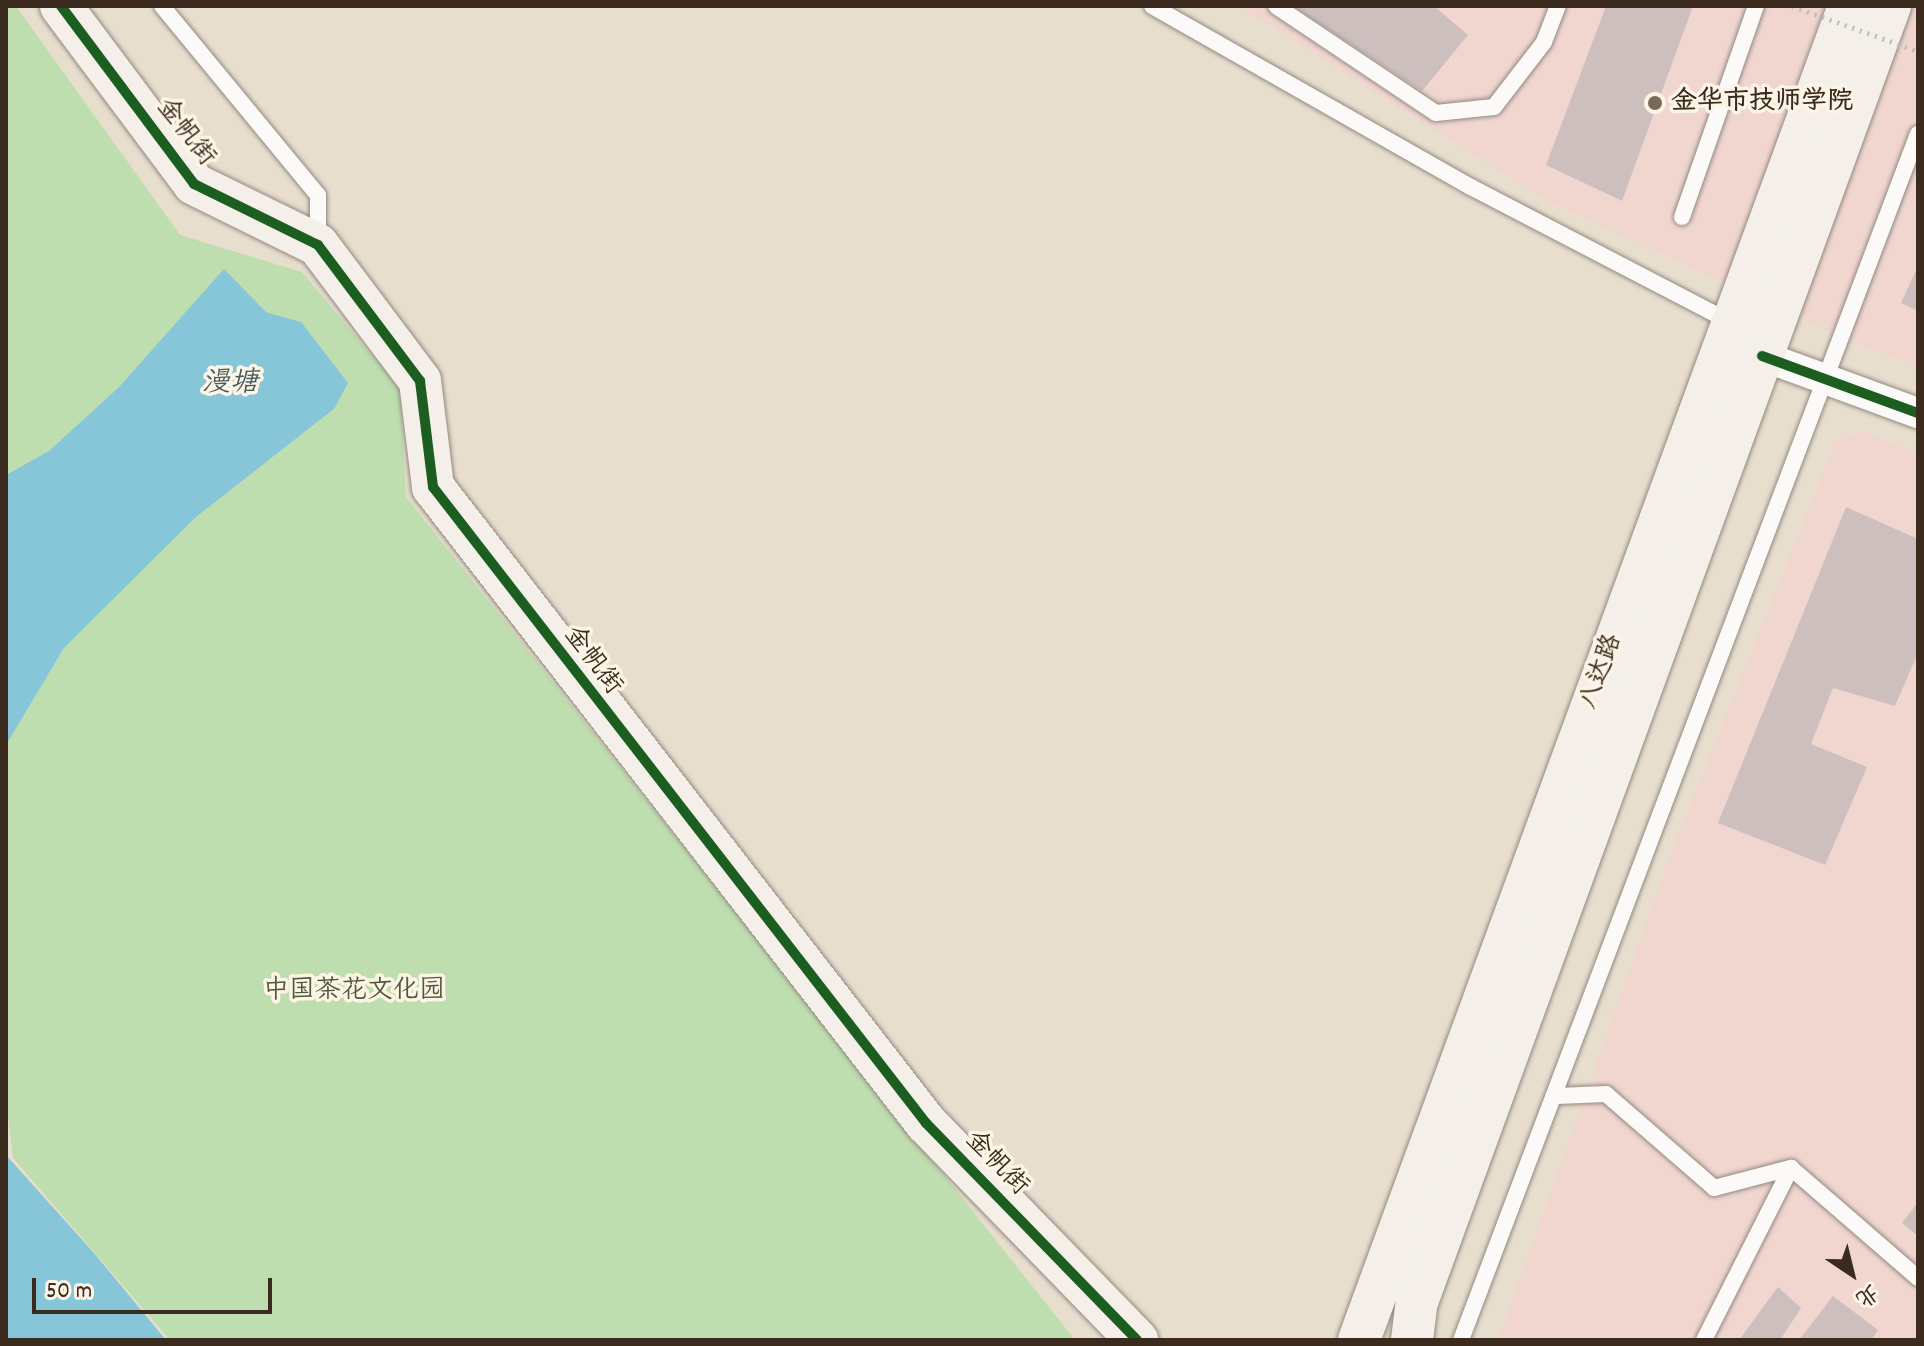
<!DOCTYPE html>
<html>
<head>
<meta charset="utf-8">
<style>
  body { margin:0 }
  #map { position:relative; width:1924px; height:1346px; overflow:hidden; background:#e8dece; font-family:Dekko,"LXGW WenKai TC",sans-serif }
  div>[style] { position:absolute }
  .built>* { inset:0; background:#f0d6cf }
  .green>* { inset:0; background:#bedeaf }
  .water>* { inset:0; background:#87c5d8 }
  .building>* { inset:0; background:#cebfbf }
  .roads { filter:drop-shadow(0 0 2px #928a80) drop-shadow(0 0 2px #928a80) }
  .lane>* { height:16px; margin:-8px; padding:0 8px; transform-origin:8px; border-radius:8px; background:#fcfaf8 }
  .street>* { height:30px; margin:-15px; padding:0 15px; transform-origin:15px; border-radius:15px; background:#fcfaf8 }
  .secondary>* { height:42px; margin:-21px; padding:0 21px; transform-origin:21px; border-radius:21px; background:#f4f0e9 }
  .path-bridge>* { height:5px; margin-top:-2.5px; transform-origin:0; background:repeating-linear-gradient(90deg,#bebbb7 0 2px,transparent 0 8px) }
  .cycleway>* { height:10px; margin:-5px; padding:0 5px; transform-origin:5px; border-radius:5px; background:#1b5e20 }
  .dots>* { width:22px; height:22px; translate:-50% -50%; box-sizing:border-box; border:4px solid #fcf5e5; border-radius:50% }
  span { translate:-50% -50%; white-space:nowrap; text-align:center; line-height:1.15; -webkit-text-stroke:7px #fcf5e5; paint-order:stroke }
  .poi-label { font-size:26px; color:#3b2a1e; font-weight:700 }
  .left { translate:0 -50%; text-align:left }
  .street-label { font-size:26px; color:#3b2a1e }
  .park-label { font-size:26px; color:#53573c }
  .water-label { font-size:28px; color:#475c60; font-style:italic }
  .frame { position:absolute; inset:0; border:8px solid #3b2a1e; pointer-events:none }
  .north { position:absolute; left:1812px; top:1234px; width:80px; height:80px; -webkit-text-stroke:6px #fcf5e5; paint-order:stroke; rotate:145deg; font-size:22px; font-weight:700; line-height:32px; text-align:center; color:#3b2a1e }
  .north::after { content:''; display:block; margin:auto; width:28px; height:36px; background:#3b2a1e; clip-path:polygon(50% 0,100% 100%,50% 72%,0 100%) }
  .scale { position:absolute; left:32px; top:1278px; width:240px; height:36px; box-sizing:border-box; border:4px solid #3b2a1e; border-top:0; padding-left:10px; font-size:24px; line-height:28px; white-space:nowrap; color:#3b2a1e; -webkit-text-stroke:6px #fcf5e5; paint-order:stroke }
</style>
</head>
<body>
<div id="map">
  <div class="built">
    <div style="clip-path:polygon(1239px 6px,1918px 6px,1918px 366px,1848px 340px,1545px 200px)"></div>
    <div style="clip-path:polygon(1860px 431px,1918px 453px,1918px 1340px,1498px 1340px,1674px 845px,1835px 442px)"></div>
  </div>
  <div class="green">
    <div style="clip-path:polygon(6px 6px,16px 6px,180px 235px,302px 272px,400px 389px,406px 497px,1075px 1340px,170px 1340px,13px 1158px,6px 1099px,6px 745px,64px 648px,196px 517px,334px 409px,301px 322px,266px 312px,224px 270px,119px 387px,49px 452px,6px 475px)"></div>
  </div>
  <div class="water">
    <div style="clip-path:polygon(224px 269px,266px 312px,301px 322px,348px 383px,334px 409px,196px 517px,64px 648px,6px 745px,6px 475px,49px 451px,119px 387px)"></div>
    <div style="clip-path:polygon(6px 1155px,94px 1253px,166px 1340px,6px 1340px)"></div>
  </div>
  <div class="building">
    <div style="clip-path:polygon(1293px 6px,1434px 6px,1468px 35px,1422px 91px)"></div>
    <div style="clip-path:polygon(1606px 6px,1693px 6px,1622px 201px,1546px 165px)"></div>
    <div style="clip-path:polygon(1918px 266px,1918px 311px,1901px 303px)"></div>
    <div style="clip-path:polygon(1846px 507px,1918px 539px,1918px 653px,1895px 706px,1833px 688px,1811px 744px,1867px 767px,1825px 865px,1718px 823px)"></div>
    <div style="clip-path:polygon(1918px 1202px,1918px 1236px,1902px 1223px)"></div>
    <div style="clip-path:polygon(1778px 1287px,1801px 1308px,1780px 1340px,1739px 1340px)"></div>
    <div style="clip-path:polygon(1833px 1296px,1878px 1330px,1871px 1340px,1799px 1340px)"></div>
  </div>
  <div class="roads">
    <div class="lane">
      <div style="left:162px;top:6px;width:245px;rotate:50.5deg"></div>
      <div style="left:318px;top:195px;width:45px;rotate:90deg"></div>
      <div style="left:1152px;top:6px;width:367px;rotate:29.6deg"></div>
      <div style="left:1471px;top:187px;width:292px;rotate:27.5deg"></div>
      <div style="left:1276px;top:6px;width:192px;rotate:33.8deg"></div>
      <div style="left:1436px;top:113px;width:58px;rotate:-5.9deg"></div>
      <div style="left:1494px;top:107px;width:82px;rotate:-52.4deg"></div>
      <div style="left:1544px;top:42px;width:39px;rotate:-69deg"></div>
      <div style="left:1682px;top:217px;width:224px;rotate:-70.7deg"></div>
      <div style="left:1557px;top:1096px;width:49px;rotate:-2.3deg"></div>
      <div style="left:1606px;top:1094px;width:143px;rotate:41deg"></div>
      <div style="left:1714px;top:1188px;width:80px;rotate:-14.6deg"></div>
      <div style="left:1791px;top:1168px;width:168px;rotate:40.9deg"></div>
      <div style="left:1461px;top:1340px;width:1290px;rotate:-69.25deg"></div>
      <div style="left:1704px;top:1340px;width:193px;rotate:-63.2deg"></div>
    </div>
    <div class="street">
      <div style="left:1762px;top:356px;width:166px;rotate:20.1deg"></div>
    </div>
    <div class="secondary">
      <div style="left:61px;top:6px;width:222px;rotate:53.2deg"></div>
      <div style="left:194px;top:184px;width:138px;rotate:26.2deg"></div>
      <div style="left:318px;top:245px;width:170px;rotate:53.1deg"></div>
      <div style="left:420px;top:381px;width:107px;rotate:83deg"></div>
      <div style="left:433px;top:487px;width:805px;rotate:52.22deg"></div>
      <div style="left:926px;top:1123px;width:303px;rotate:45.8deg"></div>
      <div style="left:1359px;top:1340px;width:1421px;rotate:-69.83deg"></div>
      <div style="left:1412px;top:1340px;width:38px;rotate:-83deg"></div>
      <div style="left:1417px;top:1302px;width:1380px;rotate:-69.95deg"></div>
    </div>
  </div>
  <div class="path-bridge">
    <div style="left:1792px;top:6px;width:134px;rotate:19.7deg"></div>
  </div>
  <div class="cycleway">
    <div style="left:61px;top:6px;width:222px;rotate:53.2deg"></div>
    <div style="left:194px;top:184px;width:138px;rotate:26.2deg"></div>
    <div style="left:318px;top:245px;width:170px;rotate:53.1deg"></div>
    <div style="left:420px;top:381px;width:107px;rotate:83deg"></div>
    <div style="left:433px;top:487px;width:805px;rotate:52.22deg"></div>
    <div style="left:926px;top:1123px;width:303px;rotate:45.8deg"></div>
    <div style="left:1762px;top:356px;width:166px;rotate:20.1deg"></div>
  </div>
  <div class="dots">
    <div style="left:1655px;top:103px;background:#78695c"></div>
  </div>
  <div class="poi-label">
    <span class="left" style="left:1671px;top:103px">金华市技师学院</span>
  </div>
  <div class="street-label">
    <span style="left:185px;top:133px;rotate:52deg">金帆街</span>
    <span style="left:592px;top:661px;rotate:53deg">金帆街</span>
    <span style="left:1602px;top:672px;rotate:-70deg">八达路</span>
    <span style="left:996px;top:1164px;rotate:46deg">金帆街</span>
  </div>
  <div class="park-label">
    <span style="left:354px;top:992px">中国茶花文化园</span>
  </div>
  <div class="water-label">
    <span style="left:230px;top:385px">漫塘</span>
  </div>
  <div class="frame"></div>
  <div class="north">北</div>
  <div class="scale">50 m</div>
</div>
</body>
</html>
